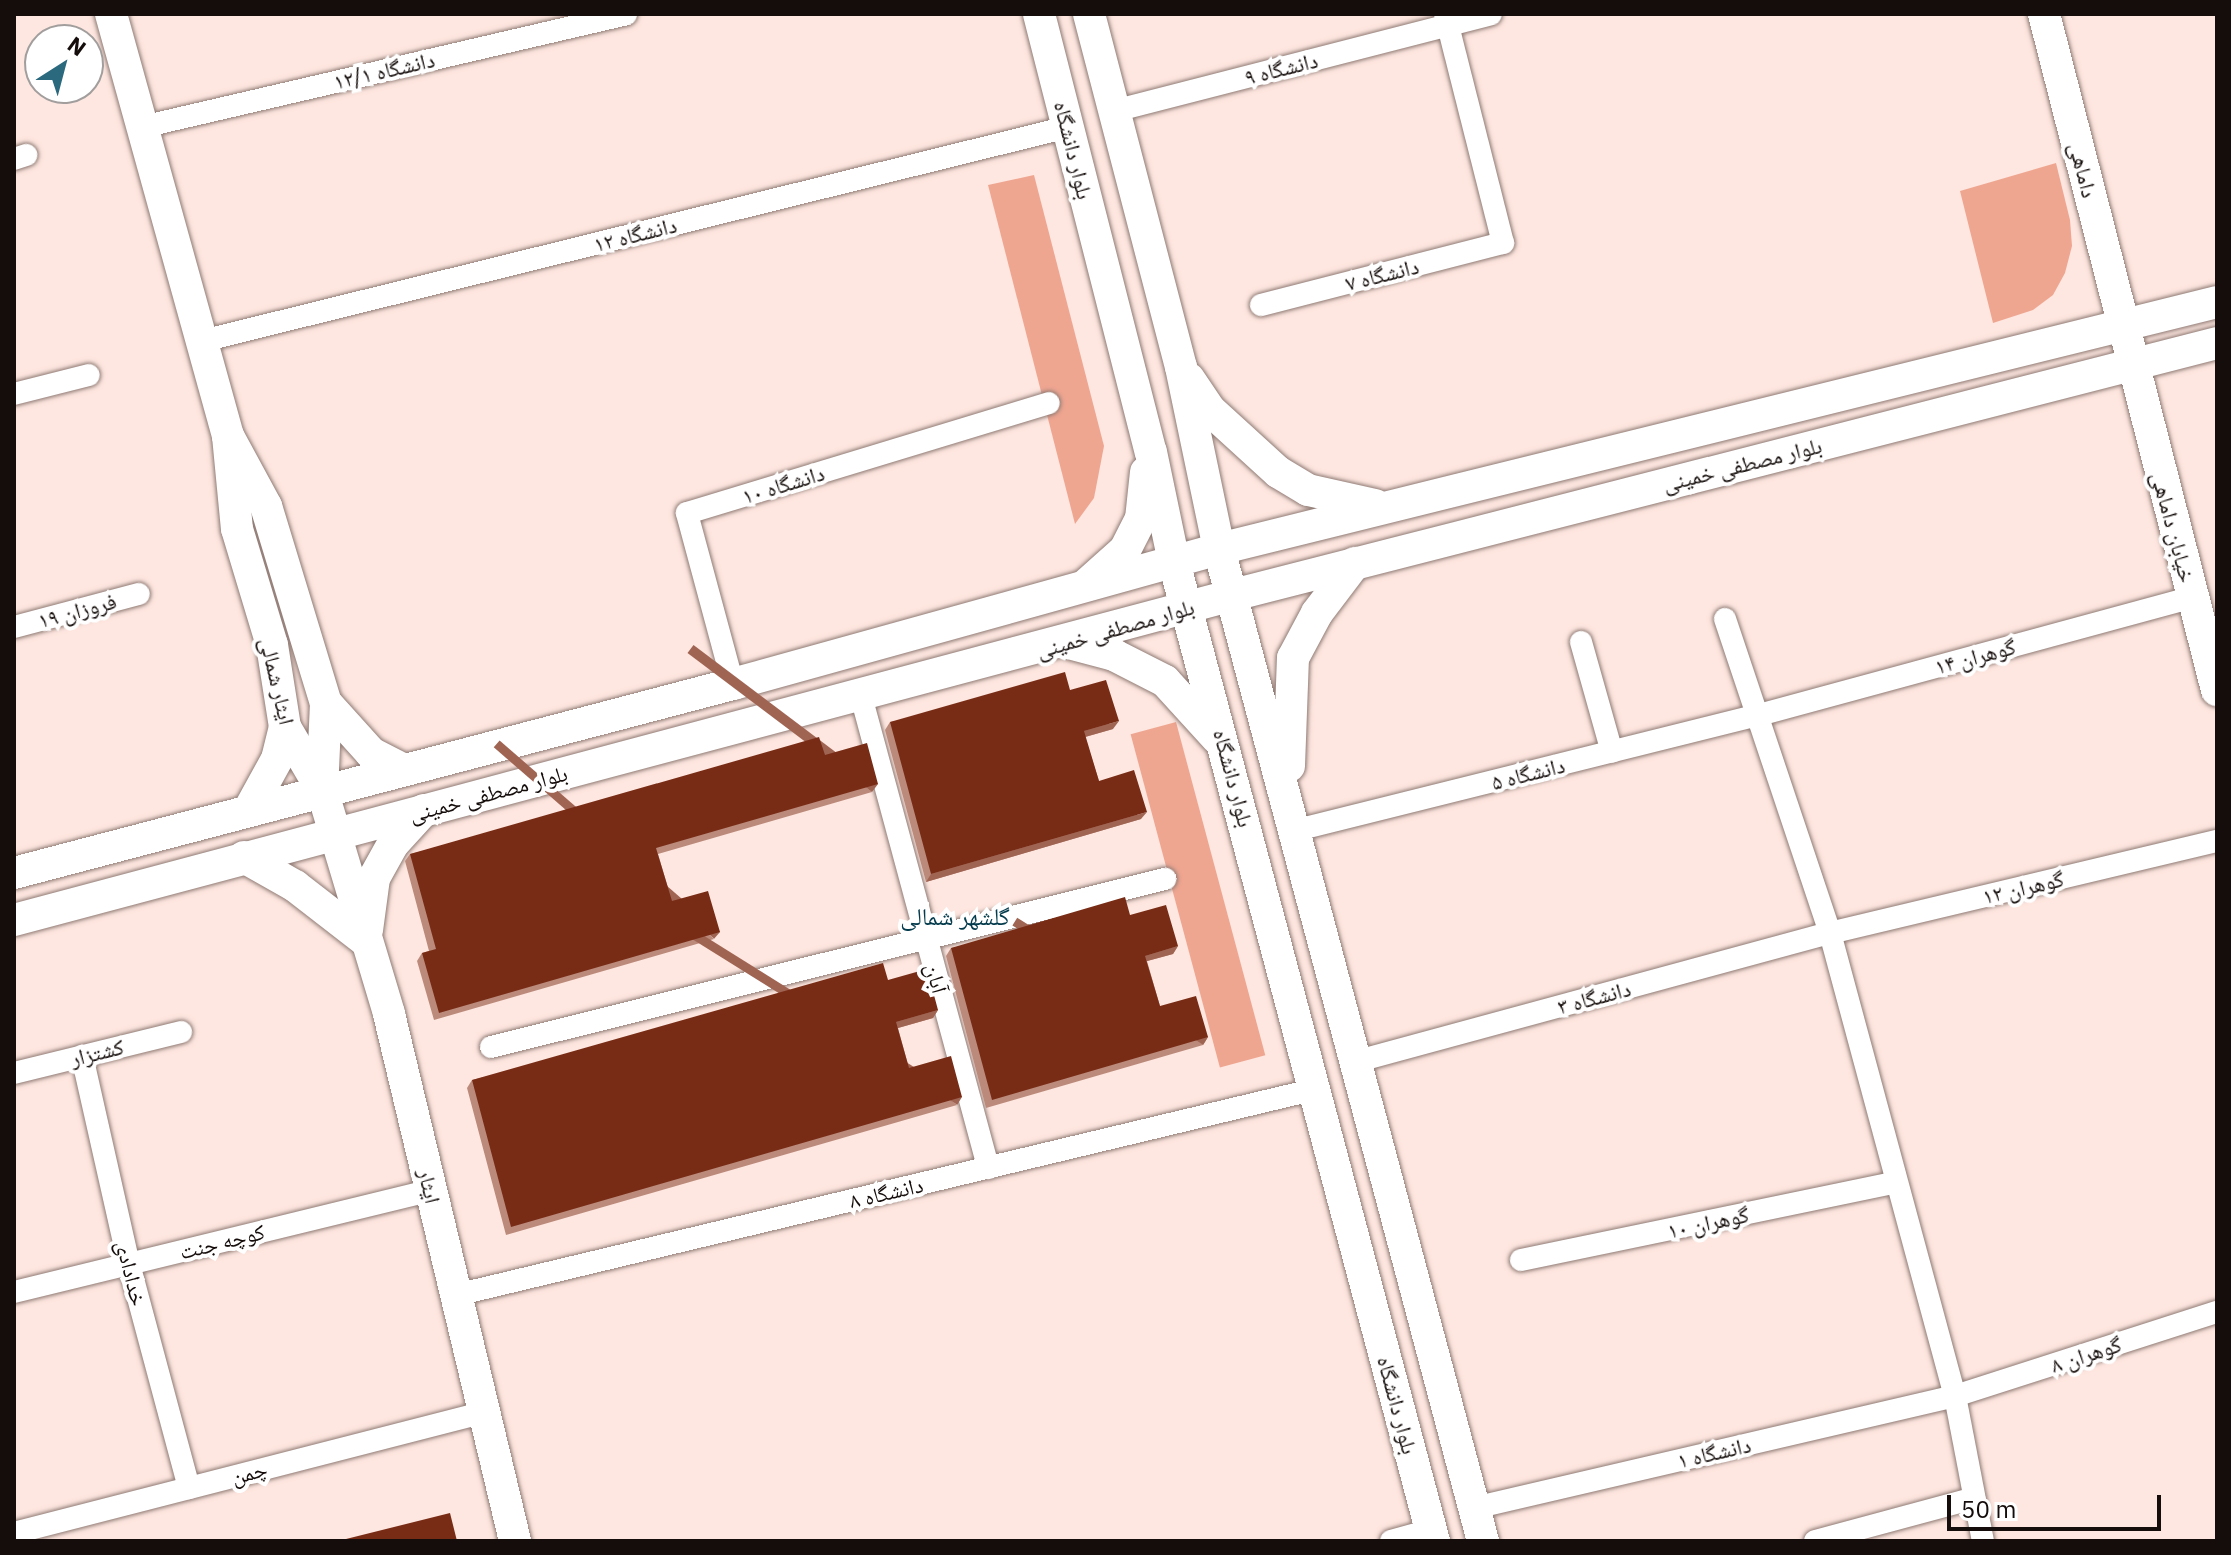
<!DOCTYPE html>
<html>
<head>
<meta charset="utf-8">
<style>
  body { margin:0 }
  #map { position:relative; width:2231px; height:1555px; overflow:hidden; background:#fee7e0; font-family:"IBM Plex Sans","Noto Naskh Arabic",sans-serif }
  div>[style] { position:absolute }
  .green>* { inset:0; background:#efa691; transform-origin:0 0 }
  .roads { filter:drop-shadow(0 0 2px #8f7a74) drop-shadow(0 0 2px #8f7a74) }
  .street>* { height:22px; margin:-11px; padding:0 11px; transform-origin:11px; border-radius:11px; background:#fff }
  .secondary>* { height:32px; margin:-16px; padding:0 16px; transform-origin:16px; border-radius:16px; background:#fff }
  .wall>* { inset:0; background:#bb8a7b }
  .shaded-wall>* { inset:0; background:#a06453; transform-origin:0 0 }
  .building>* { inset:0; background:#782c16 }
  span { translate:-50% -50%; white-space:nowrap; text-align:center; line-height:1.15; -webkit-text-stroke:8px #fff; paint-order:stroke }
  .street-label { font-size:22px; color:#140d0b }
  .neighbourhood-label { font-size:24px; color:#053c4d }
  .frame { position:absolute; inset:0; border:16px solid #140d0b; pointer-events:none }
  .north { position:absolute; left:24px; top:24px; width:80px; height:80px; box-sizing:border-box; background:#fff; border:2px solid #a19e9d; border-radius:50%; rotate:36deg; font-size:22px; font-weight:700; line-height:32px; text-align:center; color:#140d0b }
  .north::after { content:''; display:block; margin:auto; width:28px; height:36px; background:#2b697f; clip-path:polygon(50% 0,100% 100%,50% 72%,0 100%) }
  .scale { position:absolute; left:1947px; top:1495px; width:214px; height:36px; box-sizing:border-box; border:4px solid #140d0b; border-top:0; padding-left:10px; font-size:24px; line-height:28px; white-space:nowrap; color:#140d0b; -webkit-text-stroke:6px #fff; paint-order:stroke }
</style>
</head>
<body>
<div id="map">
  <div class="green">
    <div style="clip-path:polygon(2056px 163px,2070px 220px,2072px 246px,2065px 273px,2053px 295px,2033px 310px,1993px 323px,1960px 191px)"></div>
    <div style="clip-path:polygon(1034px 175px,1104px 446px,1094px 498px,1075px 524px,988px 185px)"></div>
    <div style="left:1176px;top:722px;width:345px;height:47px;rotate:75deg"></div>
  </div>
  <div class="roads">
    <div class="street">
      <div style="left:1114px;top:111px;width:389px;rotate:-14.4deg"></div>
      <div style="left:142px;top:127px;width:497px;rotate:-13.1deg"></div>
      <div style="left:14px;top:159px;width:13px;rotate:-18deg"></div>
      <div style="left:1261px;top:305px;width:250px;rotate:-14.4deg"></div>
      <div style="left:1503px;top:243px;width:236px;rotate:-104.2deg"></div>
      <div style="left:202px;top:341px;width:892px;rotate:-13.88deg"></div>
      <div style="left:14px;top:394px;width:77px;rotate:-14.2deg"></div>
      <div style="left:1725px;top:619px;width:331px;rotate:71.5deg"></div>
      <div style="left:1830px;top:933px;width:480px;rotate:74.9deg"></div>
      <div style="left:1955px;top:1396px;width:148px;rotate:79.1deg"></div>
      <div style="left:14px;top:627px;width:129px;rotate:-14.8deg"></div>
      <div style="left:1581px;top:642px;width:114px;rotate:74.3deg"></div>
      <div style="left:733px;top:684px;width:177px;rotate:-105.1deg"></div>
      <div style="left:687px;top:513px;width:378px;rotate:-16.9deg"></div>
      <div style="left:861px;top:696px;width:489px;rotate:74.9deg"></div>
      <div style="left:1297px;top:830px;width:476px;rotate:-14deg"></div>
      <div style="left:1759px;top:715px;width:449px;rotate:-15.2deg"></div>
      <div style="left:491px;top:1047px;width:695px;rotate:-14deg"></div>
      <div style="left:82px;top:1056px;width:213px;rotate:77.3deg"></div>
      <div style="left:129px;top:1264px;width:232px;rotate:75deg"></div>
      <div style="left:1358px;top:1061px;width:489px;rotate:-15.2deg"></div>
      <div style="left:1830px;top:933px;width:398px;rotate:-13.4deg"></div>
      <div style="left:14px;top:1073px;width:172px;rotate:-13.8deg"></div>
      <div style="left:1521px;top:1260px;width:381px;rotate:-11.7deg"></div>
      <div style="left:14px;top:1292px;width:429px;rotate:-13.7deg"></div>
      <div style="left:456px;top:1295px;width:884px;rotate:-13.47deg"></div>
      <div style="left:1474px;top:1508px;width:494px;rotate:-13.1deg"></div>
      <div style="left:1955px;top:1396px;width:275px;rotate:-17.8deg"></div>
      <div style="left:14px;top:1533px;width:485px;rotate:-14.4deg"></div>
      <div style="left:1391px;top:1541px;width:41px;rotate:-15.4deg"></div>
      <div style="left:1815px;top:1541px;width:165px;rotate:-15.1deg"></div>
    </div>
    <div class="secondary">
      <div style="left:111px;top:14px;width:438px;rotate:74.5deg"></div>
      <div style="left:228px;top:436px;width:93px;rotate:84.5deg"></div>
      <div style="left:237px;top:529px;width:121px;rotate:73.2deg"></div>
      <div style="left:272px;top:645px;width:83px;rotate:81deg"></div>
      <div style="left:285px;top:727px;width:73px;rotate:59.6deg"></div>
      <div style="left:1039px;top:14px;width:452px;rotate:75.7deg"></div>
      <div style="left:1151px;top:452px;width:112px;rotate:78.2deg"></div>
      <div style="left:1174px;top:562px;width:1013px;rotate:75.13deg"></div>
      <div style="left:1089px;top:14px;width:365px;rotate:75.4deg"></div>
      <div style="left:1181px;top:367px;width:186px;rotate:78.2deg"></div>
      <div style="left:1219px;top:549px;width:1027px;rotate:75.1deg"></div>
      <div style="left:2044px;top:14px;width:698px;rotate:75.65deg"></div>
      <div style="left:1189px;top:379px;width:37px;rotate:56deg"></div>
      <div style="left:1210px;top:410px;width:92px;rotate:42.4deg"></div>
      <div style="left:1278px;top:472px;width:35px;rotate:31deg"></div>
      <div style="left:1308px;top:490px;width:69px;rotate:12.6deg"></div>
      <div style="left:228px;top:436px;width:80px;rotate:61.5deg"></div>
      <div style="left:266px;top:506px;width:206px;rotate:73.1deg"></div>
      <div style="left:326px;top:703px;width:87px;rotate:92.6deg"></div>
      <div style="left:322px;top:790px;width:234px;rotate:73.3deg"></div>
      <div style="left:389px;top:1014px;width:542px;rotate:76.55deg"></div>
      <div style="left:1087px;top:584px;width:51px;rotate:-41.8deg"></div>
      <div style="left:1125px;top:550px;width:35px;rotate:-63deg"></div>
      <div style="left:1141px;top:519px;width:47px;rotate:-83.9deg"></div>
      <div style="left:1069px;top:643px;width:47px;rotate:14.9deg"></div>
      <div style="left:1114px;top:655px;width:57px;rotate:27deg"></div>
      <div style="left:1165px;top:681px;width:77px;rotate:47.6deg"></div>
      <div style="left:326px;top:703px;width:67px;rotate:48deg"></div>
      <div style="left:371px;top:753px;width:35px;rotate:27deg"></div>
      <div style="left:1289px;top:766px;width:108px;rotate:-87.9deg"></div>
      <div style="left:1293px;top:658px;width:51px;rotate:-61.9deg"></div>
      <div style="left:1317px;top:613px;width:63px;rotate:-52.8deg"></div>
      <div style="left:249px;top:810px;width:58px;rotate:-61.2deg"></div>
      <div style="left:277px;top:759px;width:33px;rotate:-76deg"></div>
      <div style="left:244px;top:857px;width:59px;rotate:29.6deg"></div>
      <div style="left:295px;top:886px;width:90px;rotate:37.8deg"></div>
      <div style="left:14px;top:873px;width:743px;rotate:-14.73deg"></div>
      <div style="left:733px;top:684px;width:504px;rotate:-15.52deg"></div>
      <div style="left:1219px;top:549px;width:1028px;rotate:-13.9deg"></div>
      <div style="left:14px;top:920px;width:1262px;rotate:-14.93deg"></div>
      <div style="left:1233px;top:595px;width:1016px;rotate:-14.36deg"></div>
      <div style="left:367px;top:930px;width:52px;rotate:-82.3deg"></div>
      <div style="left:374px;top:878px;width:39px;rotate:-61deg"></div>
      <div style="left:393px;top:844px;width:46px;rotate:-47.6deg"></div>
    </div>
  </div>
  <div class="wall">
    <div style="clip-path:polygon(1070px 690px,1113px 729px,1085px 737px,1099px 781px,1141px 819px,926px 882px,885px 730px,890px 722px)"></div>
    <div style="clip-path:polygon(825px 755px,872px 792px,658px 854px,672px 901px,714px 939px,434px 1020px,417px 961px,422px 953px,429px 951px,405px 861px,410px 854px)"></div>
    <div style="clip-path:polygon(1130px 915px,1178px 946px,1173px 954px,1147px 961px,1160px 1006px,1208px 1037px,1203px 1045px,986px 1108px,946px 956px,951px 948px)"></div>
    <div style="clip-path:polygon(888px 980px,938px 1010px,933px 1018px,898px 1028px,909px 1068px,957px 1105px,506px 1235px,467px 1088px,472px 1080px)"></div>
  </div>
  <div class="shaded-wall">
    <div style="clip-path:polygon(1119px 721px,1113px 729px,1078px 739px,1084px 731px)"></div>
    <div style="left:878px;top:784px;width:10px;height:231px;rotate:127deg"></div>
    <div style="clip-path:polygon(1147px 812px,1141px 819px,926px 882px,931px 874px)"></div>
    <div style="left:720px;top:932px;width:9px;height:292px;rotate:131deg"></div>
    <div style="clip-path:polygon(1178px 946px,1173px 954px,1140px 963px,1145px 956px)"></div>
    <div style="clip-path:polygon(938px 1010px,933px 1018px,891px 1030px,896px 1022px)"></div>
    <div style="left:1208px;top:1037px;width:9px;height:225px;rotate:122deg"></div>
    <div style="left:962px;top:1097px;width:9px;height:469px;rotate:122deg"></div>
  </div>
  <div class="building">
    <div style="clip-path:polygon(1065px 672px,1070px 690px,1106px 680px,1119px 721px,1084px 731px,1099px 781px,1134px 770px,1147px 812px,931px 874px,890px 722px)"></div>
    <div style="clip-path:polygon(819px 737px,825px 755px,867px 743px,878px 784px,656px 848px,672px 901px,708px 891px,720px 932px,439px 1013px,422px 953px,436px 949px,410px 854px)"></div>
    <div style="clip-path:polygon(1125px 897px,1130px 915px,1166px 905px,1178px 946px,1145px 956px,1160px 1006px,1196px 996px,1208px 1037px,992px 1100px,951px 948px)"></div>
    <div style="clip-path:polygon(883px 963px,888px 980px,927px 969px,938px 1010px,896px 1022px,909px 1068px,951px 1056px,962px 1097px,511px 1227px,472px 1080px)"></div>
    <div style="clip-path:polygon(450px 1513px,457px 1541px,338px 1541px)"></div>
  </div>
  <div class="street-label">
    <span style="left:1281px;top:68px;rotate:-14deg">دانشگاه ۹</span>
    <span style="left:384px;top:70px;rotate:-13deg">دانشگاه ۱۲/۱</span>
    <span style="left:1074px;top:150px;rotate:76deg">بلوار دانشگاه</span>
    <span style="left:2084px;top:170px;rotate:76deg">داماهی</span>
    <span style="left:635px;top:234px;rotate:-14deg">دانشگاه ۱۲</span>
    <span style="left:1382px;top:274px;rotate:-14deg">دانشگاه ۷</span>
    <span style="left:1742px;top:464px;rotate:-14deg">بلوار مصطفی خمینی</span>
    <span style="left:783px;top:484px;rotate:-17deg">دانشگاه ۱۰</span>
    <span style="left:2174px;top:527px;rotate:75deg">خیابان داماهی</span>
    <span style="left:77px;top:610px;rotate:-15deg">فروزان ۱۹</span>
    <span style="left:1115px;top:628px;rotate:-16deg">بلوار مصطفی خمینی</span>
    <span style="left:1975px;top:656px;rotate:-15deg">گوهران ۱۴</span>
    <span style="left:278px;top:681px;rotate:77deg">ایثار شمالی</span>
    <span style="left:1528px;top:773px;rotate:-14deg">دانشگاه ۵</span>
    <span style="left:1234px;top:778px;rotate:75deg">بلوار دانشگاه</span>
    <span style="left:488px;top:793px;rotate:-15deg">بلوار مصطفی خمینی</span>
    <span style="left:2023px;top:887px;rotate:-13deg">گوهران ۱۲</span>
    <span style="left:937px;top:978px;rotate:75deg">آبان</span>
    <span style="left:1594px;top:997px;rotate:-15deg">دانشگاه ۳</span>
    <span style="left:97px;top:1052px;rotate:-14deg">کشتزار</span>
    <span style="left:430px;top:1186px;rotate:77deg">ایثار</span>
    <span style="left:886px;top:1192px;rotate:-13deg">دانشگاه ۸</span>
    <span style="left:1708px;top:1222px;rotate:-12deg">گوهران ۱۰</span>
    <span style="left:222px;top:1241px;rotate:-14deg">کوچه جنت</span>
    <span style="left:132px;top:1273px;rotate:76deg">خدادادی</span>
    <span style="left:2086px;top:1354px;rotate:-18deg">گوهران ۸</span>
    <span style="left:1398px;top:1405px;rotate:75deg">بلوار دانشگاه</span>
    <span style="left:1714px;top:1452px;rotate:-13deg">دانشگاه ۱</span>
    <span style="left:249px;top:1472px;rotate:-15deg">چمن</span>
  </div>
  <div class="neighbourhood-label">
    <span style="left:955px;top:917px">گلشهر شمالی</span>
  </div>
  <div class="frame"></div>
  <div class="north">N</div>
  <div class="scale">50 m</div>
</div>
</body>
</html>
